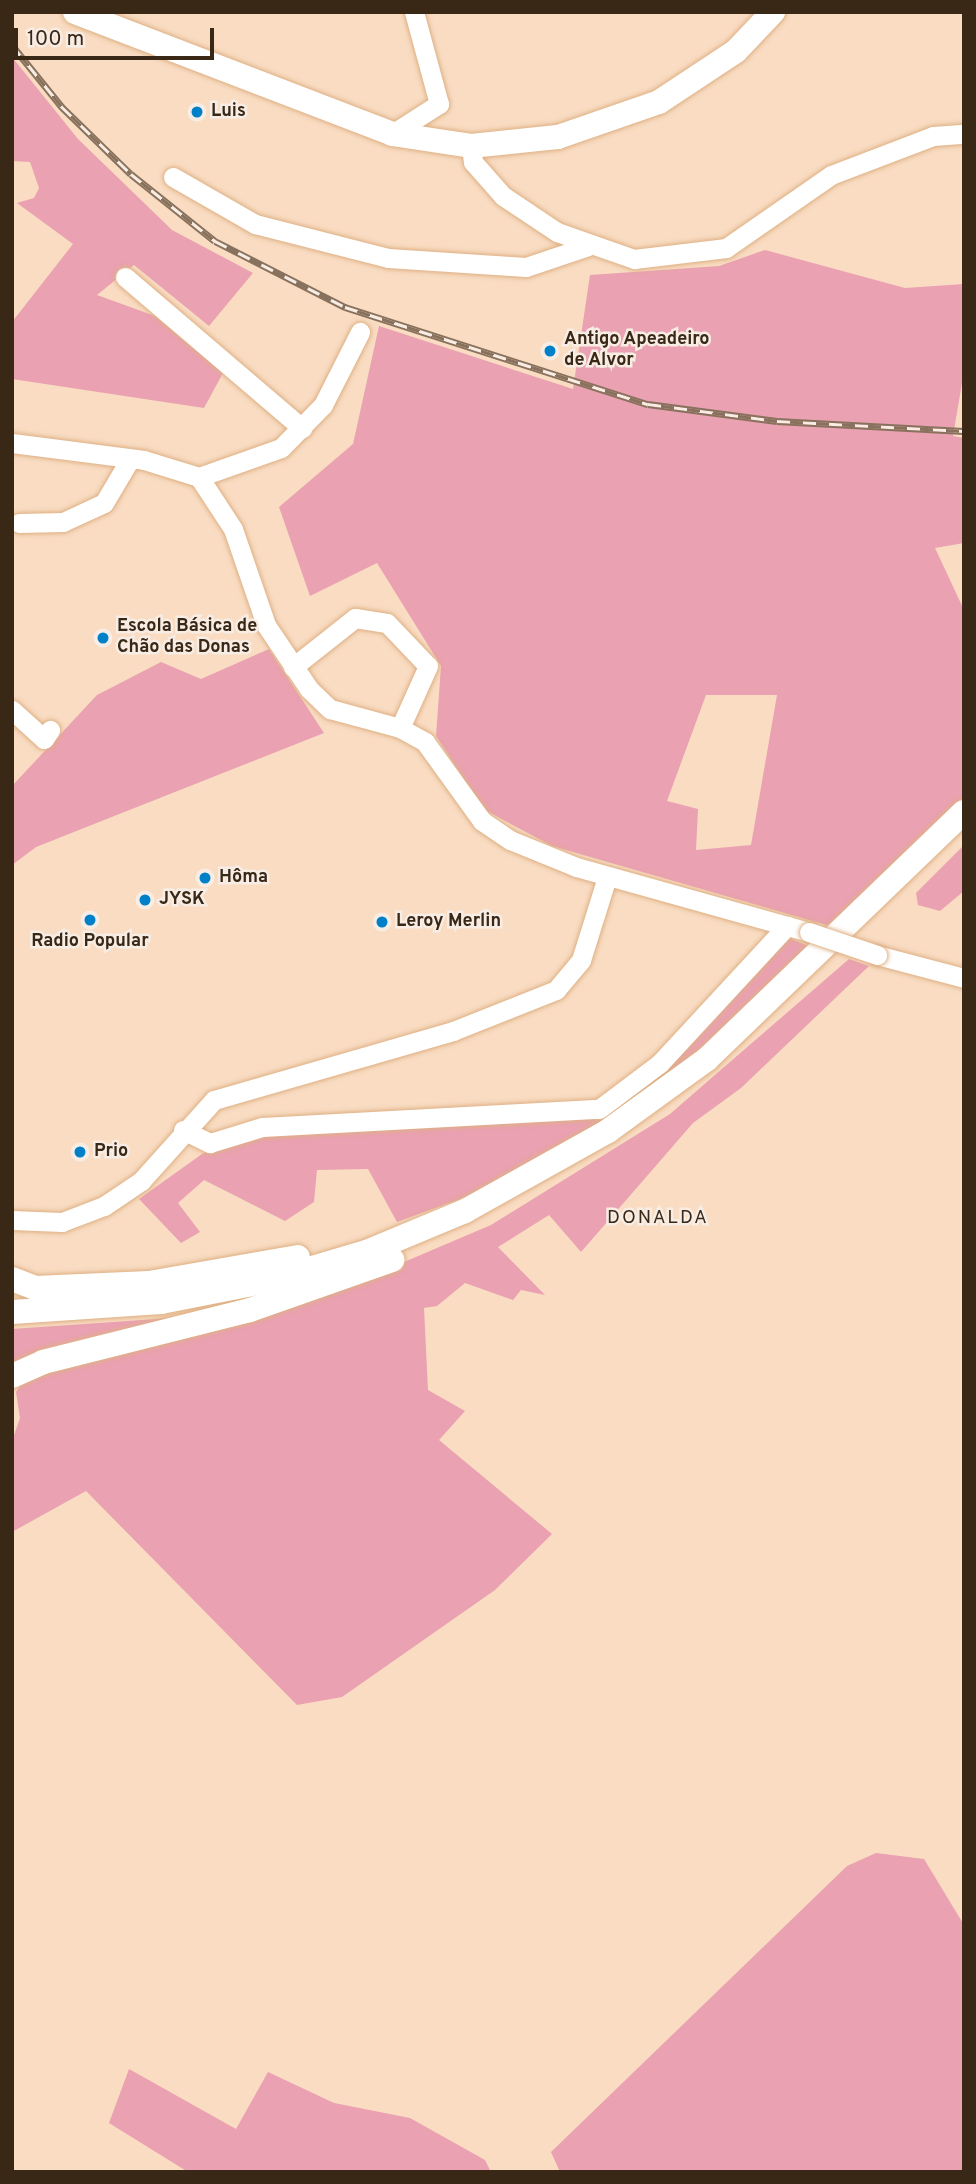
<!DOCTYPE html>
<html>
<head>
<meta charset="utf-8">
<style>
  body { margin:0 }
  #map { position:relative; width:976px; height:2184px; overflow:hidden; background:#f9dcc2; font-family:Overpass,sans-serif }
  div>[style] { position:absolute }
  .green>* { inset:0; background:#eaa1b1 }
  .roads { filter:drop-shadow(0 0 2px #deb084) drop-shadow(0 0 2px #deb084) }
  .minor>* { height:19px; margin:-9.5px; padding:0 9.5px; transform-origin:9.5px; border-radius:9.5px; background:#fff }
  .major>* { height:24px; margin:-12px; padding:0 12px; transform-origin:12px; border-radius:12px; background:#fff }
  .rail>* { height:7px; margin-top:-3.5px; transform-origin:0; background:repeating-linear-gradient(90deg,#f7ede5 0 13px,#89725d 0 26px); box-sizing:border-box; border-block:2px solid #89725d }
  .bridges { filter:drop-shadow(0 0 2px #deb084) drop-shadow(0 0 2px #deb084) }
  .minor-bridge>* { height:19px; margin:-9.5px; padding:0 9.5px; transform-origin:9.5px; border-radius:9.5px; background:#fff }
  .dots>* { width:19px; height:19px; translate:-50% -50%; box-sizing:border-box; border:4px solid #f7ede5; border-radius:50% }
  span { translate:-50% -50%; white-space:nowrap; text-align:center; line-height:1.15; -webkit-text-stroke:5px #f7ede5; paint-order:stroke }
  .poi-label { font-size:18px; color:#3a2817; font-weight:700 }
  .left { translate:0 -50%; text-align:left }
  .neighbourhood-label { font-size:19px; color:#3a2817; letter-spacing:2px }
  .frame { position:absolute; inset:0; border:14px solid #3a2817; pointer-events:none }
  .scale { position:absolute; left:14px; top:28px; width:200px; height:32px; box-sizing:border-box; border:4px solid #3a2817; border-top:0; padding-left:9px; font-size:21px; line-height:24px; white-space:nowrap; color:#3a2817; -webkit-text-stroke:5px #f7ede5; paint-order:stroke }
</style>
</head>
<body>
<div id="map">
  <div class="green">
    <div style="clip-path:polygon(12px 57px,78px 139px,172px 230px,253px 273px,209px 326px,134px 265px,97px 295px,155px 316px,223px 373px,204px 408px,12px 379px,12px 322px,73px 244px,17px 203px,34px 198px,39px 188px,30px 162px,12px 161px)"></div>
    <div style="clip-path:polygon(evenodd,765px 250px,905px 288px,964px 284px,964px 371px,953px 436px,964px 438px,964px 543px,935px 548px,964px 610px,964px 797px,833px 927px,552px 846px,483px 809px,436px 736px,441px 666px,377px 563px,310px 596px,279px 507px,353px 444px,379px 326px,573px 389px,590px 275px,719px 266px,765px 250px,706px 695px,777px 695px,751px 845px,696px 850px,698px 809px,667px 801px,706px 695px)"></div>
    <div style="clip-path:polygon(269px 649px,324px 733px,36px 847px,12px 865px,12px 786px,97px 695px,161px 662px,201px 679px)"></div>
    <div style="clip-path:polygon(964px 845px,964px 891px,940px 911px,918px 905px,916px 893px)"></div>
    <div style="clip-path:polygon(787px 937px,815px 949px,775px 990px,607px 1124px,463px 1198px,397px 1222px,368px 1169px,317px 1170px,314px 1202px,285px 1221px,204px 1180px,178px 1203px,200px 1232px,181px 1243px,139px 1199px,202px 1154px,238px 1136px,273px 1129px,601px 1116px)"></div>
    <div style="clip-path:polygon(849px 959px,869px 966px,741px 1088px,693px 1123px,581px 1252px,549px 1215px,498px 1247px,545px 1295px,521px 1290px,513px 1300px,465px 1283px,437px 1306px,424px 1308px,428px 1390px,465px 1411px,439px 1440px,552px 1534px,495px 1590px,342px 1697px,297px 1705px,86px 1491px,12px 1532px,12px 1441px,20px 1418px,16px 1392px,26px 1378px,336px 1291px,491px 1225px,670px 1114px)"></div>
    <div style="clip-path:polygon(171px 1318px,12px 1364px,12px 1329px)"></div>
    <div style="clip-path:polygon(876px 1853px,924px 1859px,964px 1925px,964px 2172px,560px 2172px,551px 2152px,847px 1866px)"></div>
    <div style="clip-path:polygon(129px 2069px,236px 2129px,268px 2072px,334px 2103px,410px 2118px,485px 2160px,491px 2172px,188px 2172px,109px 2123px)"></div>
  </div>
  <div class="roads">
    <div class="minor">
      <div style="left:392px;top:134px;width:56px;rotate:-32.6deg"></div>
      <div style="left:439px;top:104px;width:95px;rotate:-105.2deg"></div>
      <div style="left:471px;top:146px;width:16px;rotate:83deg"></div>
      <div style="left:473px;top:162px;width:45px;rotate:48.6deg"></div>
      <div style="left:503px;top:196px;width:65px;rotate:33.7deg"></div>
      <div style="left:557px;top:232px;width:82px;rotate:19.3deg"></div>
      <div style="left:634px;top:259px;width:93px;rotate:-6.8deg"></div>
      <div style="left:726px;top:248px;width:128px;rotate:-34.8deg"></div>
      <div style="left:831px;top:175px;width:109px;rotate:-20.9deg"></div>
      <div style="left:933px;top:136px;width:31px;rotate:-4deg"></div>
      <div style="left:173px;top:177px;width:95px;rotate:29.8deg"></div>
      <div style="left:255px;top:224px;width:137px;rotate:14.3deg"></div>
      <div style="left:388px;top:258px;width:138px;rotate:3.7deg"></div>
      <div style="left:526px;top:267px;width:65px;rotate:-18.7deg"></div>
      <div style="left:125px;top:277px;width:233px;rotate:40.5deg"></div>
      <div style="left:12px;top:443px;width:133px;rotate:7.3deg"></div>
      <div style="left:144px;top:460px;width:58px;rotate:17.2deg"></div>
      <div style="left:199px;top:477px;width:62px;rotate:56.8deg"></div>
      <div style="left:233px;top:529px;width:102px;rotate:71deg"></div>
      <div style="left:266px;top:625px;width:77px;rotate:56.1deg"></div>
      <div style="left:309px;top:689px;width:29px;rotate:44deg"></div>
      <div style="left:330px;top:709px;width:73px;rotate:15.2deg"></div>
      <div style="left:400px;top:728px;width:29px;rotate:29deg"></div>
      <div style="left:425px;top:742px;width:97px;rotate:54.2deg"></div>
      <div style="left:482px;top:821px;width:34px;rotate:34deg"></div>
      <div style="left:510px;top:840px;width:71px;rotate:22.2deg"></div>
      <div style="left:576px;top:867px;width:242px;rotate:15.6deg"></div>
      <div style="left:199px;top:477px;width:87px;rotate:-19.5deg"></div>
      <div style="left:281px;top:448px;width:60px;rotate:-45.7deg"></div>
      <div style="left:323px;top:405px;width:82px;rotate:-63.1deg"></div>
      <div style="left:19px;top:523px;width:44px;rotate:-1.3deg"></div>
      <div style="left:63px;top:522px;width:45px;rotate:-24.9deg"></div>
      <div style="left:104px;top:503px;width:51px;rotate:-59.4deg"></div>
      <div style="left:293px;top:667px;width:79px;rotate:-38.3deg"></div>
      <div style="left:355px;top:618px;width:32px;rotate:9deg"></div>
      <div style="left:387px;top:623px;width:59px;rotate:46.4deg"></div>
      <div style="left:428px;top:666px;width:68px;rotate:114.3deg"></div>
      <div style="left:12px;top:710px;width:43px;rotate:42.2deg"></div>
      <div style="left:44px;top:739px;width:11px;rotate:-56deg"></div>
      <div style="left:877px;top:955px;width:90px;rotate:14.8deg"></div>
      <div style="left:183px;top:1130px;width:30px;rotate:26deg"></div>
      <div style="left:210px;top:1143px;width:54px;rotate:-17.1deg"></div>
      <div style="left:262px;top:1127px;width:337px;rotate:-3.1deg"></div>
      <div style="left:599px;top:1109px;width:76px;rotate:-37deg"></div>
      <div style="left:660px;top:1063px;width:187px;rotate:-47.2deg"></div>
      <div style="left:12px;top:1220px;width:50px;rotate:2.3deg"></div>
      <div style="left:62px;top:1222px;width:45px;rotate:-20.9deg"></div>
      <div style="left:104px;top:1206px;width:45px;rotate:-34deg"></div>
      <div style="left:141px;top:1181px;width:109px;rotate:-48deg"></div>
      <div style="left:214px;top:1100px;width:249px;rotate:-16.1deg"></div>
      <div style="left:453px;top:1031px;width:111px;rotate:-21.7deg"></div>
      <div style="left:556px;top:990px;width:39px;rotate:-50deg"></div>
      <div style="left:581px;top:960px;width:87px;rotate:-72.6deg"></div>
    </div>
    <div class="major">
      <div style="left:75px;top:12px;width:340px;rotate:21deg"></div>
      <div style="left:392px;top:134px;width:80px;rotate:8.6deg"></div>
      <div style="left:471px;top:146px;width:87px;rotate:-5.9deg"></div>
      <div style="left:558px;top:137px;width:107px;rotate:-19.1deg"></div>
      <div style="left:659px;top:102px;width:92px;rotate:-33.5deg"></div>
      <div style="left:736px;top:51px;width:54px;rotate:-46.5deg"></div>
      <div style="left:12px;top:1279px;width:25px;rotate:21deg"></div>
      <div style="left:35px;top:1288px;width:114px;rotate:-2.5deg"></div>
      <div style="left:149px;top:1283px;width:151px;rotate:-9.9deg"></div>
      <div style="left:12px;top:1312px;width:149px;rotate:-3.8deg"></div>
      <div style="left:161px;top:1302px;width:109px;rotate:-11.1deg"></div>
      <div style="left:268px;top:1281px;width:105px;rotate:-16.5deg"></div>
      <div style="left:369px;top:1251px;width:104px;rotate:-22.6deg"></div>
      <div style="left:465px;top:1211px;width:164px;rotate:-29.2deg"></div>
      <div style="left:608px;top:1131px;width:122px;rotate:-36deg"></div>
      <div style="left:707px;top:1059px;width:356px;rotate:-43.9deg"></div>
      <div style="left:12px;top:1376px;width:34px;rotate:-24deg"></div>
      <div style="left:43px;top:1362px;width:213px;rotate:-14.1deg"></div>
      <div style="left:250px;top:1310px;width:151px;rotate:-19.4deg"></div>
    </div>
  </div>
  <div class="rail">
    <div style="left:12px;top:45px;width:80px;rotate:51.1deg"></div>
    <div style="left:62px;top:107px;width:96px;rotate:44.2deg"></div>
    <div style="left:131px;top:174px;width:107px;rotate:38.6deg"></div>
    <div style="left:215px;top:241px;width:146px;rotate:26.9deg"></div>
    <div style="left:345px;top:307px;width:318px;rotate:17.8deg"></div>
    <div style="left:648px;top:404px;width:130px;rotate:7.5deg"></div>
    <div style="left:777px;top:421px;width:187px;rotate:3.1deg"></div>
  </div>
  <div class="bridges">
    <div class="minor-bridge">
      <div style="left:809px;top:932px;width:72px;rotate:18.7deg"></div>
    </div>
  </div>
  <div class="dots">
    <div style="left:197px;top:112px;background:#0080c8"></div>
    <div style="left:550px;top:351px;background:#0080c8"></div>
    <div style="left:103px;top:638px;background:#0080c8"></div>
    <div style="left:205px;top:878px;background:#0080c8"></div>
    <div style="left:145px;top:900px;background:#0080c8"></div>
    <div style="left:90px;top:920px;background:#0080c8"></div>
    <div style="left:382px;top:922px;background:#0080c8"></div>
    <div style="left:80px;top:1152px;background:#0080c8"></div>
  </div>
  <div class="poi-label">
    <span class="left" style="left:211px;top:112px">Luis</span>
    <span class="left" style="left:564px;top:351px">Antigo Apeadeiro<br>de Alvor</span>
    <span class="left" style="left:117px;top:638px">Escola Básica de<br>Chão das Donas</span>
    <span class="left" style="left:219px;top:878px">Hôma</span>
    <span class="left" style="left:159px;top:900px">JYSK</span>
    <span class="left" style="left:396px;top:922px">Leroy Merlin</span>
    <span style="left:90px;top:942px">Radio Popular</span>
    <span class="left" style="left:94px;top:1152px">Prio</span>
  </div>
  <div class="neighbourhood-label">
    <span style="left:658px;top:1219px">DONALDA</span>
  </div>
  <div class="frame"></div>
  <div class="scale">100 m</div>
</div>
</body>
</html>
